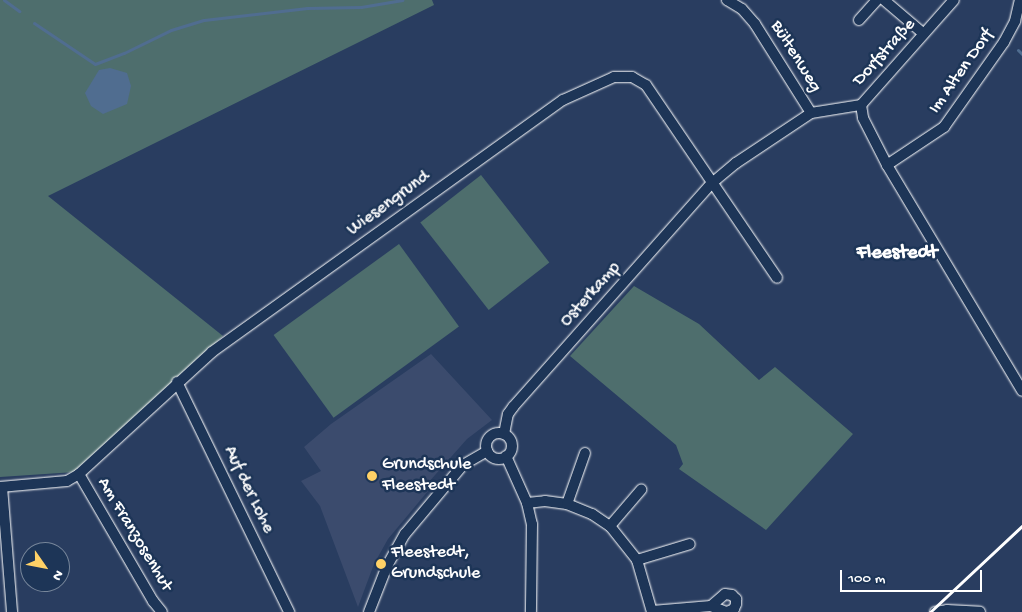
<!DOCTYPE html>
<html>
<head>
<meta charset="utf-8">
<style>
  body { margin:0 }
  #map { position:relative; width:1022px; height:612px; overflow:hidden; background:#293d60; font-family:"Gochi Hand",sans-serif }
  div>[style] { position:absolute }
  .built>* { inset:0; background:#3b4b6d }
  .green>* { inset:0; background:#4e6e6d; transform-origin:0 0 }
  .water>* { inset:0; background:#506d90 }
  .stream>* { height:3px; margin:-1.5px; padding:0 1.5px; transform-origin:1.5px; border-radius:1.5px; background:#506d90 }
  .roads { filter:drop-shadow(0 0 1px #fff) drop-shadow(0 0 1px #fff) }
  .minor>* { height:10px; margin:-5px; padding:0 5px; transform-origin:5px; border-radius:5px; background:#1d3557 }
  .minor>.ring { margin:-5px; padding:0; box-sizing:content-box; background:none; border:10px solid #1d3557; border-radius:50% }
  .rail>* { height:3px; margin:-1.5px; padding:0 1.5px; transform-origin:1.5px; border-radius:1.5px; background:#fff }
  .dots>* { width:14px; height:14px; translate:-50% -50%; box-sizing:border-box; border:2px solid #1d3557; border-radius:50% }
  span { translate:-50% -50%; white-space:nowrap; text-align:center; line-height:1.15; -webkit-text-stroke:5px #1d3557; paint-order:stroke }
  .street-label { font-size:18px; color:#fff }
  .poi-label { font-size:18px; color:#fff }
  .left { translate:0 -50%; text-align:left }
  .quarter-label { font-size:20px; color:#fff; font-weight:700 }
  .north { position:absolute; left:20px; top:542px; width:50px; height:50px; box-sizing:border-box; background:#1d3557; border:1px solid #77869a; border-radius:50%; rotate:123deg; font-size:14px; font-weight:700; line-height:20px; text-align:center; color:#fff }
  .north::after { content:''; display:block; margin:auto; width:18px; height:22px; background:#ffd166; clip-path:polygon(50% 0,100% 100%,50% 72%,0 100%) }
  .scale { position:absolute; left:840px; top:570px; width:142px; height:22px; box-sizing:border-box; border:2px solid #fff; border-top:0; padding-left:6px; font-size:15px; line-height:18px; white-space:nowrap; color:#fff; -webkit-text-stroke:4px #1d3557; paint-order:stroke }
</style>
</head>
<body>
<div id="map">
  <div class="built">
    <div style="clip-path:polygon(431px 354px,492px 420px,467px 439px,428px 483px,428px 491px,388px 539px,374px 564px,358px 607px,320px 506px,301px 481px,321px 471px,304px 447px,331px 424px)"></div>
  </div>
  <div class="green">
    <div style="clip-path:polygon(0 0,432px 0,434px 5px,48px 196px,223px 336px,75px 472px,0 477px)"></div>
    <div style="left:481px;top:175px;width:111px;height:77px;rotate:52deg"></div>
    <div style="left:399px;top:244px;width:102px;height:155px;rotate:54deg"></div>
    <div style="clip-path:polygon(634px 286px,699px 324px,759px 380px,775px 367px,853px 434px,766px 530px,679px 469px,683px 464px,676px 445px,570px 356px)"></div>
  </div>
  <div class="water">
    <div style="clip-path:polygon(110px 68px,127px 73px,131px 86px,127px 104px,103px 114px,91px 106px,85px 93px,99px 70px)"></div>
  </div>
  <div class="stream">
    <div style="left:4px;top:0;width:19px;rotate:36deg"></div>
    <div style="left:34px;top:23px;width:73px;rotate:33.9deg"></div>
    <div style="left:95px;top:64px;width:31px;rotate:-21deg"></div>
    <div style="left:124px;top:53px;width:52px;rotate:-26.1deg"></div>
    <div style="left:171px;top:30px;width:34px;rotate:-17deg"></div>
    <div style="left:204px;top:20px;width:104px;rotate:-6.6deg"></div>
    <div style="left:307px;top:8px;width:54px;rotate:-1.1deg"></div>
    <div style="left:361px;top:7px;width:42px;rotate:-9.7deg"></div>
    <div style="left:1018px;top:50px;width:6px;rotate:45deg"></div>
  </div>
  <div class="roads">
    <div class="minor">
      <div style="left:727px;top:0;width:17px;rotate:31deg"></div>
      <div style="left:742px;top:9px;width:20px;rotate:49deg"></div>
      <div style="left:755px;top:24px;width:105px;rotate:57.8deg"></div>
      <div style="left:884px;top:0;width:52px;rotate:40.4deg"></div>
      <div style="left:859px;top:20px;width:27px;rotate:-48deg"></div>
      <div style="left:861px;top:105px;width:13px;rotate:81deg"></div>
      <div style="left:863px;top:118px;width:53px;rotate:62.9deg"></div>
      <div style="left:887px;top:165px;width:263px;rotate:59.1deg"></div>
      <div style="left:861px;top:105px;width:140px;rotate:-48.5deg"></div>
      <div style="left:887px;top:165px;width:69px;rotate:-33.7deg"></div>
      <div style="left:944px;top:127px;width:104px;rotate:-54.8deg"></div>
      <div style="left:1004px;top:42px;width:24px;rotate:-62deg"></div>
      <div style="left:1015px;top:21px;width:22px;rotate:-77deg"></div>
      <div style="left:177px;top:382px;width:256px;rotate:64deg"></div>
      <div class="ring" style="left:486px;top:433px;width:16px;height:16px"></div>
      <div style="left:504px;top:434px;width:20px;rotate:-79deg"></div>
      <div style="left:508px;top:414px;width:9px;rotate:-54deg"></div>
      <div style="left:513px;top:407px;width:300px;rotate:-48.4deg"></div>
      <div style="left:712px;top:183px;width:31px;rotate:-40deg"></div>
      <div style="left:736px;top:163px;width:90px;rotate:-33.7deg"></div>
      <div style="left:811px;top:113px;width:51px;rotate:-9.1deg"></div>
      <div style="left:506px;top:456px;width:51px;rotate:65.9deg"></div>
      <div style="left:527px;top:503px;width:22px;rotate:77deg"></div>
      <div style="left:532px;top:524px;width:88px;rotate:90.7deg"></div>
      <div style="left:79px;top:474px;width:147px;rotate:59.8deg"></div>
      <div style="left:153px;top:601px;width:14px;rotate:51deg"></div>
      <div style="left:0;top:487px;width:67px;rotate:-5.1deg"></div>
      <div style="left:67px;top:481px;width:14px;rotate:-30deg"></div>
      <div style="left:79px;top:474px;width:180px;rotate:-42.5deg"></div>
      <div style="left:212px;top:352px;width:432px;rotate:-35.7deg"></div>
      <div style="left:563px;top:100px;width:56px;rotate:-24.3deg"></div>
      <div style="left:614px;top:77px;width:18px"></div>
      <div style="left:632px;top:77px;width:16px;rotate:30deg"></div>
      <div style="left:646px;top:85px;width:233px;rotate:55.8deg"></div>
      <div style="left:2px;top:487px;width:125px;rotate:85.4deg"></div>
      <div style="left:527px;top:503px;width:18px;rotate:-6deg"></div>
      <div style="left:545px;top:501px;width:22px;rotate:8deg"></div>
      <div style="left:567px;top:504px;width:27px;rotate:22deg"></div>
      <div style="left:592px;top:514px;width:22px;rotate:34deg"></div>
      <div style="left:610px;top:526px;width:43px;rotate:51.5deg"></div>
      <div style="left:637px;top:560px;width:54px;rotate:73.9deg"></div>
      <div style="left:567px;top:504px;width:54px;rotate:-70.6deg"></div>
      <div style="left:610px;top:526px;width:48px;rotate:-49.3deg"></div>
      <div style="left:637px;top:560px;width:55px;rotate:-16.8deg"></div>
      <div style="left:711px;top:606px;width:18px;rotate:-41deg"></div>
      <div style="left:725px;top:594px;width:7px;rotate:8deg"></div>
      <div style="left:732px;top:595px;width:6px;rotate:45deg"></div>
      <div style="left:736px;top:599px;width:5px;rotate:90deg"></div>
      <div style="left:736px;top:604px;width:5px;rotate:112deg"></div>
      <div style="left:734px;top:609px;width:8px;rotate:157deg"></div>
      <div style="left:652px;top:611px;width:59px;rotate:-4.8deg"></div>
      <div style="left:711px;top:606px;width:16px;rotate:22deg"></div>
      <div style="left:369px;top:612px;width:49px;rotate:-68.6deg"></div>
      <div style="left:387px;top:566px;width:37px;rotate:-61deg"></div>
      <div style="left:405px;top:534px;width:90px;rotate:-50deg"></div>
      <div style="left:463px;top:465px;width:28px;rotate:-30deg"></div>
      <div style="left:935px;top:612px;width:12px;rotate:-9deg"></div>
      <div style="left:947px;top:610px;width:33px;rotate:3deg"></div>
    </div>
  </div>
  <div class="rail">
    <div style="left:930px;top:612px;width:126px;rotate:-43.1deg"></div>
  </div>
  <div class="dots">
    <div style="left:372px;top:476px;background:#ffd166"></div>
    <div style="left:381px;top:564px;background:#ffd166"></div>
  </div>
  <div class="street-label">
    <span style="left:885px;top:53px;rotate:-48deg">Dorfstraße</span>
    <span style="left:795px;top:57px;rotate:58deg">Bültenweg</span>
    <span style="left:962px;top:72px;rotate:-55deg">Im Alten Dorf</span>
    <span style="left:389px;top:204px;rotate:-36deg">Wiesengrund</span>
    <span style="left:591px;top:295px;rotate:-48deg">Osterkamp</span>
    <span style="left:248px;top:490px;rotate:64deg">Auf der Lohe</span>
    <span style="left:134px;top:535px;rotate:59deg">Am Franzosenhut</span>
  </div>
  <div class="poi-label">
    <span class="left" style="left:382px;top:476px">Grundschule<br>Fleestedt</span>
    <span class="left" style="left:391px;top:564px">Fleestedt,<br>Grundschule</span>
  </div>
  <div class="quarter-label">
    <span style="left:897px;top:253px">Fleestedt</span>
  </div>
  <div class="north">N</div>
  <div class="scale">100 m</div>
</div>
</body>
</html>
